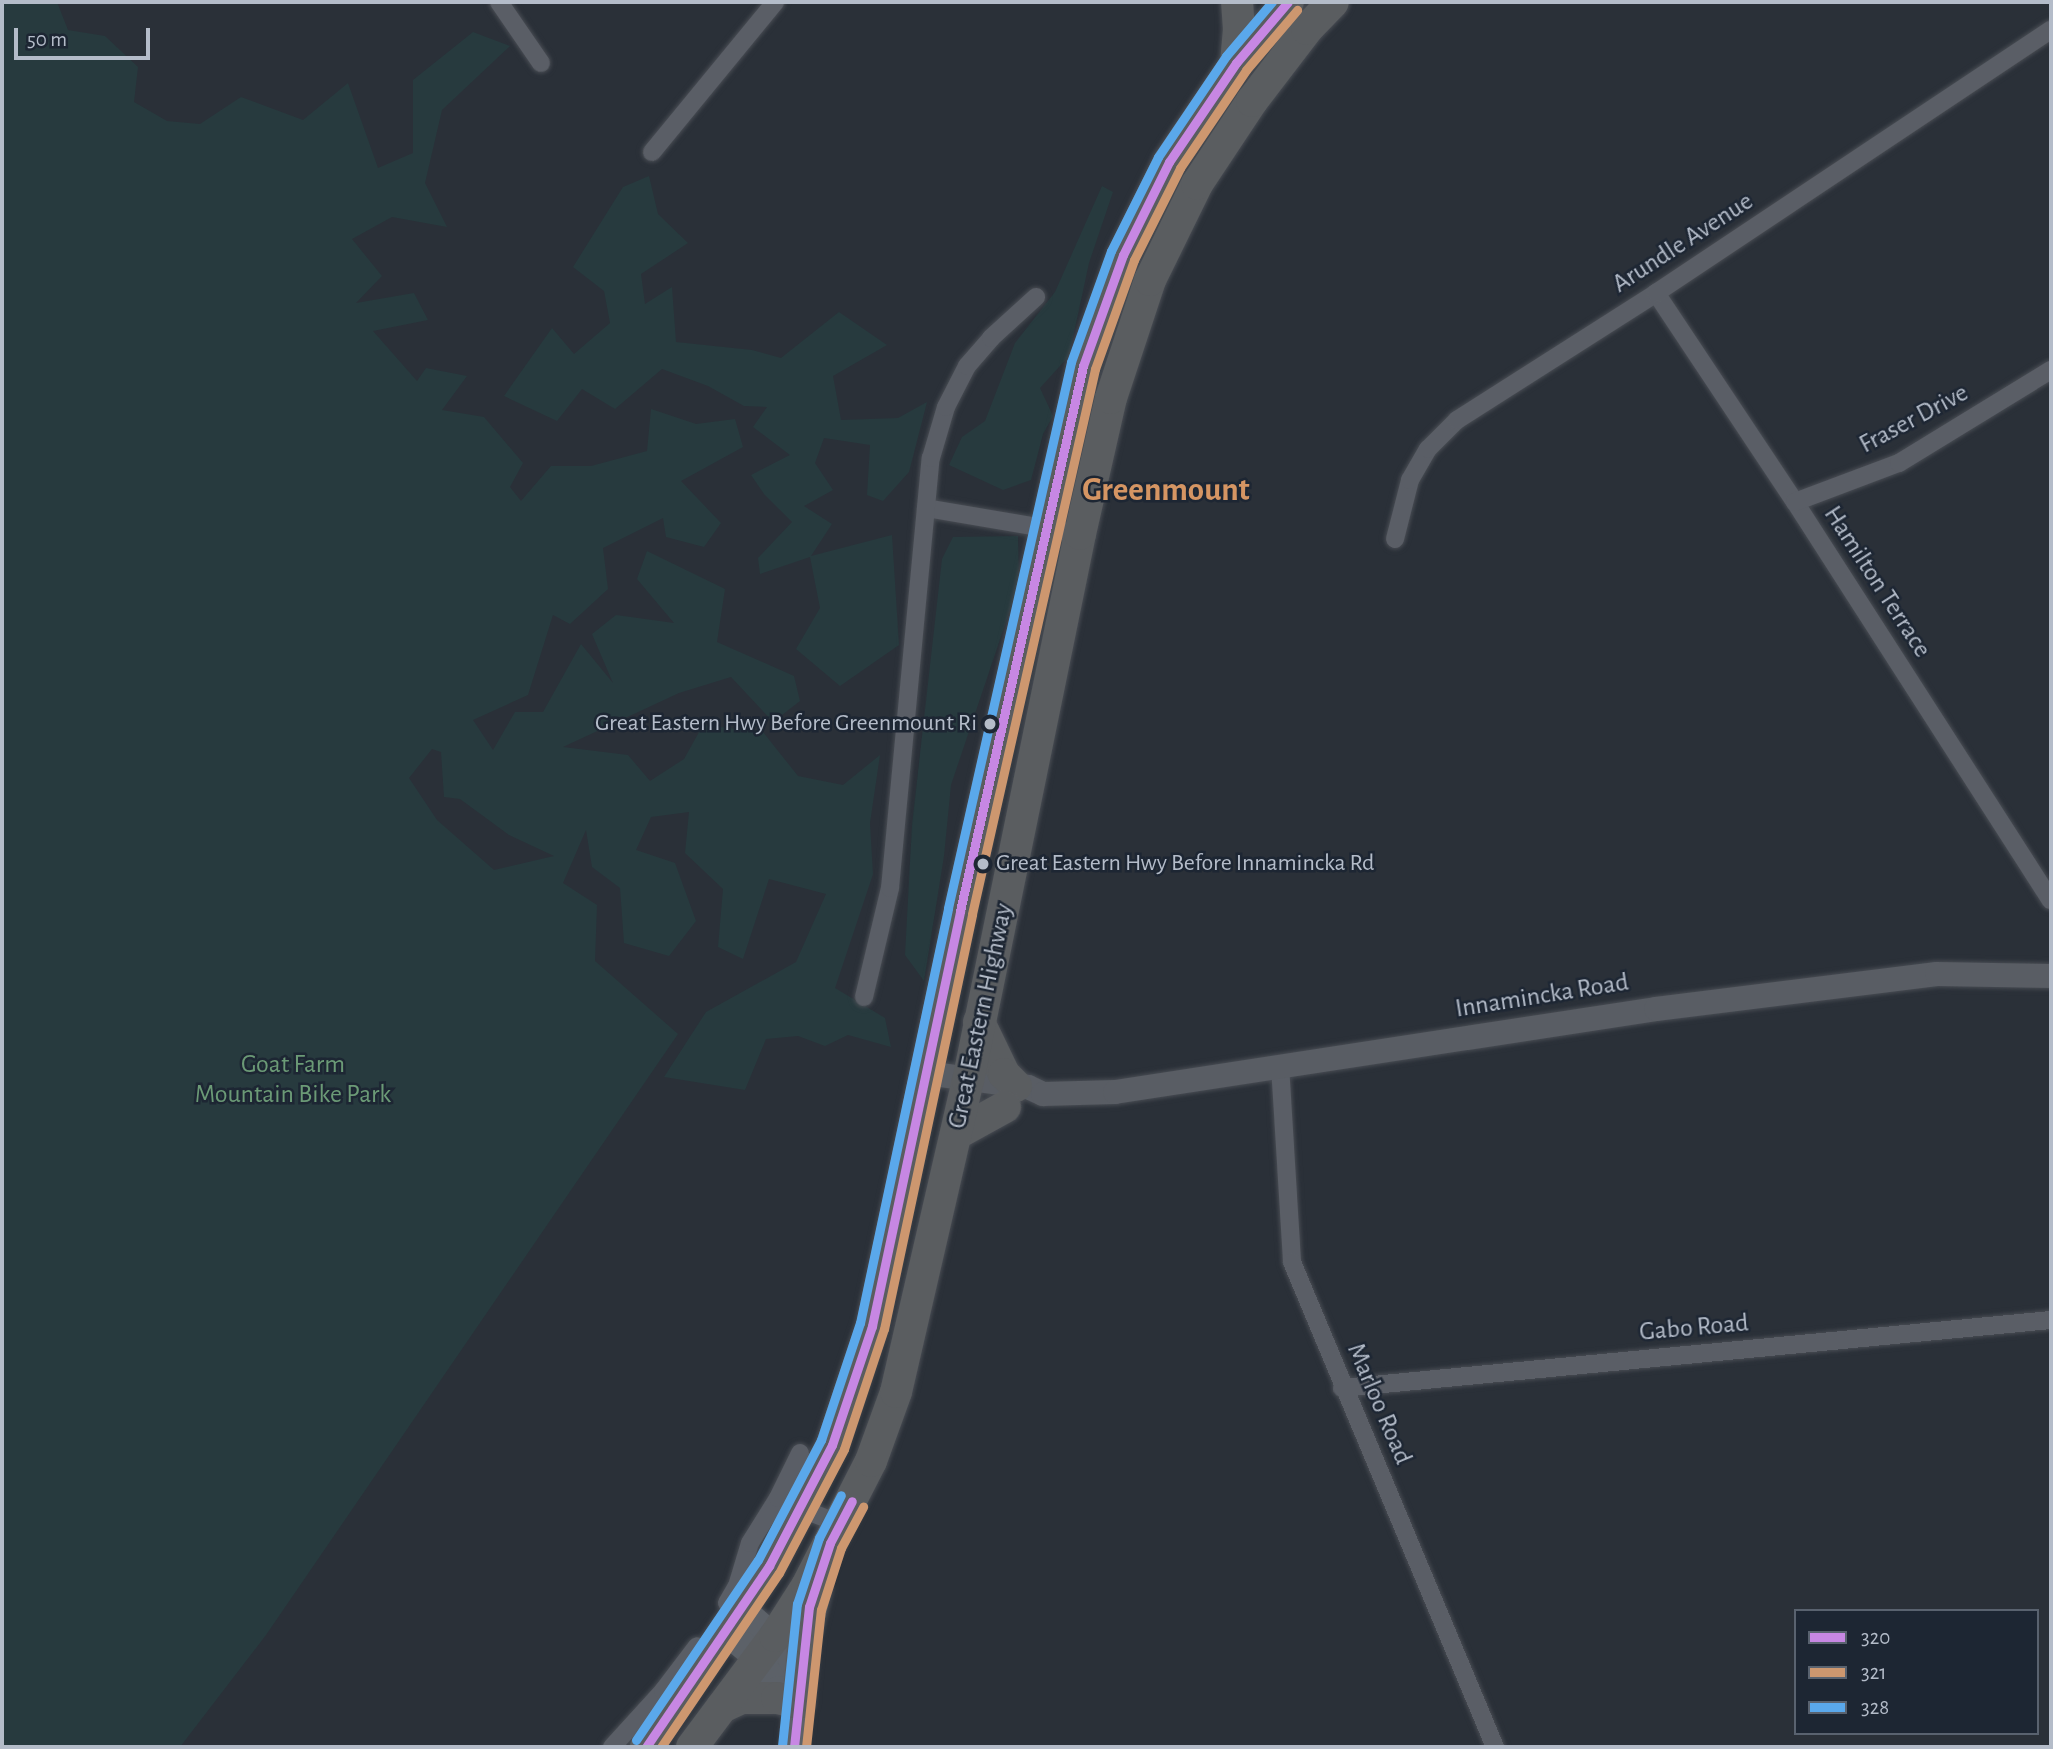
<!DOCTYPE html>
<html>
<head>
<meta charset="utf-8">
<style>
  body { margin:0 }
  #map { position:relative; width:2053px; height:1749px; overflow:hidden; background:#2a3038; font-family:"Alegreya Sans",sans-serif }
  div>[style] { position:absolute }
  .green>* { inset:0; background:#273a3e }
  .roads { filter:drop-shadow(0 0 2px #484c53) drop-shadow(0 0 2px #484c53) }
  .street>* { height:18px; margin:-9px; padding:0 9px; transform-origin:9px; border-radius:9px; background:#5a5e66 }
  .secondary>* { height:24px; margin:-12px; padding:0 12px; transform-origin:12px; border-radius:12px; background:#595d64 }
  .primary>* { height:28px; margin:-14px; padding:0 14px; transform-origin:14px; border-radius:14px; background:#5c6168 }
  .highway>* { height:32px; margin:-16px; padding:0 16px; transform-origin:16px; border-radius:16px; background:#5a5d60 }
  .bus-1>* { height:9px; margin:-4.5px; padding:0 4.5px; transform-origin:4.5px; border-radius:4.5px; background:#c787e3 }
  .bus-2>* { height:9px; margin:-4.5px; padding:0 4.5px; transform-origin:4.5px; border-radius:4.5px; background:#cd976f }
  .bus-3>* { height:9px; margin:-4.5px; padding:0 4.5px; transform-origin:4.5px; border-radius:4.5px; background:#5aa8eb }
  .dots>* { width:19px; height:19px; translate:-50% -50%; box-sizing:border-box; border:4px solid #1d2633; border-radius:50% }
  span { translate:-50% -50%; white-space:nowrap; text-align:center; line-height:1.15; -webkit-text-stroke:5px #1d2633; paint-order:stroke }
  .bus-label { font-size:24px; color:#b4bcc9 }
  .right { translate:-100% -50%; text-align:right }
  .left { translate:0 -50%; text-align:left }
  .street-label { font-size:26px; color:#b4bcc9 }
  .park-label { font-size:26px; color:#6b9a76 }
  .district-label { font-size:33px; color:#d59563; font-weight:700 }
  .frame { position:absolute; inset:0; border:4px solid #b4bcc9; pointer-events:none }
  .legend { position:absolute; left:1794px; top:1609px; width:245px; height:126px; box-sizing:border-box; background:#1d2633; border:2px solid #59626f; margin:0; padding:9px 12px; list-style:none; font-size:21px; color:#b4bcc9 }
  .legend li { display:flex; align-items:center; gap:14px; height:35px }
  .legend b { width:35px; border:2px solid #59626f }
  .scale { position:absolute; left:14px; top:28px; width:136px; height:32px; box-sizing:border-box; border:4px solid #b4bcc9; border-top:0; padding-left:9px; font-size:21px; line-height:24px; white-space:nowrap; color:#b4bcc9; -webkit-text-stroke:5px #1d2633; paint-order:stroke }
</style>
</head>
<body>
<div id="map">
  <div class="green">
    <div style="clip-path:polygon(evenodd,2px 2px,57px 2px,68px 30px,105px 36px,138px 67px,134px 102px,167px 121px,200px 124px,241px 97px,303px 120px,348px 83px,378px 168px,413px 153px,413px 80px,473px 32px,510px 46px,442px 110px,425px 183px,447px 227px,392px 217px,352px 239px,382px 276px,356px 303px,414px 293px,428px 320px,373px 331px,417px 381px,426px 368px,467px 376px,442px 410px,484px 417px,523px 463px,510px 487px,521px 501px,551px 466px,591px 466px,647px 451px,651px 409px,696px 424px,735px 419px,743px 447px,681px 481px,721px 523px,704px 547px,666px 537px,663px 518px,603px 548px,608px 589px,570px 624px,553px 615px,528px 695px,473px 720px,493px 750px,515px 712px,543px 712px,581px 644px,613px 683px,592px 634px,616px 615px,674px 623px,637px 579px,647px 551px,725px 589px,717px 642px,794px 676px,800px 701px,773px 722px,731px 677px,679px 693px,563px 747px,628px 755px,650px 781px,684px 759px,703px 725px,763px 732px,798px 776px,843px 785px,880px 755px,870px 823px,873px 874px,835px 988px,885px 1018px,891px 1047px,848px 1035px,825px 1046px,798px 1036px,766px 1039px,745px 1090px,664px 1077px,706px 1012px,796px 962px,826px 894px,769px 879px,743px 959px,718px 947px,723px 889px,685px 853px,689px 812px,651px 817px,636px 850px,675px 863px,696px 921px,669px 956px,624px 943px,620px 888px,592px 867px,586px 830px,563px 883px,597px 905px,595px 961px,678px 1034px,266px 1635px,180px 1747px,2px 1747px,2px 2px,432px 749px,441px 752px,444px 797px,460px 799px,509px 835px,554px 856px,494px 870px,437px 820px,409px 778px,432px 749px)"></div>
    <div style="clip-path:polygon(649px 176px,658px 214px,688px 243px,641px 274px,645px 304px,672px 287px,676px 342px,752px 350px,781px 358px,839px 312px,887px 345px,833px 376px,841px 420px,898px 418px,927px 402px,909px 472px,883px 501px,867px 495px,870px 445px,824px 438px,815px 463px,833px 490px,804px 506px,832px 524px,811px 556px,892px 535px,899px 645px,840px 686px,796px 649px,820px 608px,810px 557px,760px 574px,758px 558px,792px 522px,764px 494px,751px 475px,790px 455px,753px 427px,767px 407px,744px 406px,708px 386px,662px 369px,615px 409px,582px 389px,557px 421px,504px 396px,552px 328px,574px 354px,610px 323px,604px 291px,573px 267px,623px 187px)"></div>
    <div style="clip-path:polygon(1102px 186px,1113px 192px,1089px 263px,1069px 356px,1040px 388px,1053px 416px,1043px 434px,1031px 480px,1003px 490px,949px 465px,962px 437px,985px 421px,1015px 343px,1055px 292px)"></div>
    <div style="clip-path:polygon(1018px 536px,1019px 583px,951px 785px,944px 856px,924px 981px,905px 955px,912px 825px,942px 559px,953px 537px)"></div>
  </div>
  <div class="roads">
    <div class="street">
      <div style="left:499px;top:2px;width:74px;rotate:55.5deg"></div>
      <div style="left:652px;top:152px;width:194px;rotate:-50.6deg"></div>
      <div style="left:1656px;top:293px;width:251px;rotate:56.4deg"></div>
      <div style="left:1795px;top:502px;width:473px;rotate:57.3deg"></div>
      <div style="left:1795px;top:502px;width:111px;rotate:-20.6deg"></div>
      <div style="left:1899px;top:463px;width:178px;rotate:-31.5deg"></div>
      <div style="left:926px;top:508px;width:156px;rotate:9.6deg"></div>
      <div style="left:1395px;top:539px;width:61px;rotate:-75.7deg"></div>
      <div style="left:1410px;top:480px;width:36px;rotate:-60deg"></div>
      <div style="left:1428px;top:449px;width:41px;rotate:-45deg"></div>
      <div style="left:1457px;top:420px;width:236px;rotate:-32.5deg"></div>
      <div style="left:1656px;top:293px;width:475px;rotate:-33.7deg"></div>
      <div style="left:864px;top:997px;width:112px;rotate:-76.6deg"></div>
      <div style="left:890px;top:888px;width:432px;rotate:-84.6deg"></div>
      <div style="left:931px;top:458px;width:53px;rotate:-73.6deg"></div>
      <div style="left:946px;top:407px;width:46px;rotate:-62.9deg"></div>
      <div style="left:967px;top:366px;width:37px;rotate:-49deg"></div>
      <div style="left:991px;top:338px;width:61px;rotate:-42.3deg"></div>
      <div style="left:1280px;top:1065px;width:197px;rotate:86.5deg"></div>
      <div style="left:1292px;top:1262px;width:526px;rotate:67.29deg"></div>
      <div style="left:1342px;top:1388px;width:712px;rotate:-5.48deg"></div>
      <div style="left:792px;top:1505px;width:52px;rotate:21.6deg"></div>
      <div style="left:727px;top:1603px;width:20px;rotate:-60deg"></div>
      <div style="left:737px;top:1586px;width:45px;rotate:-73.2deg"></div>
      <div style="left:750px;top:1543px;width:53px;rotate:-58.1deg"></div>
      <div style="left:778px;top:1498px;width:50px;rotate:-63.9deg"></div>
      <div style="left:612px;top:1747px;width:76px;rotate:-47.7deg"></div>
      <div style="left:663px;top:1691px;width:56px;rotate:-52.9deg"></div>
    </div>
    <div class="secondary">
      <div style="left:926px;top:1073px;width:103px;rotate:7.8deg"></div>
      <div style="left:1028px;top:1087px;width:17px;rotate:25deg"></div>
      <div style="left:1043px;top:1094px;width:72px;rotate:-1.6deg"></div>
      <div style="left:1115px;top:1092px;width:547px;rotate:-8.72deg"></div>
      <div style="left:1656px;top:1009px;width:283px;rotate:-7.1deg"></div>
      <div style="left:1937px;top:974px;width:114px;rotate:1deg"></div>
    </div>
    <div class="primary">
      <div style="left:742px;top:1610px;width:43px;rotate:41.2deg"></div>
      <div style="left:774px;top:1638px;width:29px;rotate:52deg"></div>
      <div style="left:792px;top:1661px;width:42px;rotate:81.9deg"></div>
      <div style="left:798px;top:1703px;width:44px;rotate:95.2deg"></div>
      <div style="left:726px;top:1631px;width:42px;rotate:40.2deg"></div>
      <div style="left:758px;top:1658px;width:38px;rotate:57deg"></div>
      <div style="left:779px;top:1690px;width:23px;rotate:34deg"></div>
    </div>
    <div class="highway">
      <div style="left:1236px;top:63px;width:33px;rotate:-85deg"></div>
      <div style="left:1239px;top:30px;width:28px;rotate:-94deg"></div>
      <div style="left:979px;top:1022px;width:58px;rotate:64.3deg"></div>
      <div style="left:1004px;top:1074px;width:17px;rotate:45deg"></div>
      <div style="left:956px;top:1134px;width:56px;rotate:-28.9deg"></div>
      <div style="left:722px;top:1707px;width:21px;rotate:-25deg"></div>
      <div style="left:741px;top:1698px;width:36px"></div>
      <div style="left:777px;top:1698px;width:22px;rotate:13deg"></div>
      <div style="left:798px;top:1703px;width:66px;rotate:-84.8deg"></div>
      <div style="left:804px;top:1637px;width:50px;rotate:-76.2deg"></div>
      <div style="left:646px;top:1747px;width:219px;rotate:-55.8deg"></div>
      <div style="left:769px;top:1566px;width:136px;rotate:-62.5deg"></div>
      <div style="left:832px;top:1445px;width:126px;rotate:-71.4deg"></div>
      <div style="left:872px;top:1326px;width:424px;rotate:-78deg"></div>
      <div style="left:960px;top:911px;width:559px;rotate:-77.28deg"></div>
      <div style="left:1083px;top:366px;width:118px;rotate:-70.2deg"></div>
      <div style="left:1123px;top:255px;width:104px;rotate:-63.7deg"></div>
      <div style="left:1169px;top:162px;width:120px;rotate:-55.9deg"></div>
      <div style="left:1236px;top:63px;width:80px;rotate:-49.6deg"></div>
      <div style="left:692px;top:1747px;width:139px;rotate:-53.2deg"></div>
      <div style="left:775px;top:1636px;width:59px;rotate:-57.4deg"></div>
      <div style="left:807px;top:1586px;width:140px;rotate:-62.9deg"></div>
      <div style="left:871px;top:1461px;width:73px;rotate:-70.1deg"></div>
      <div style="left:896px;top:1392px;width:319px;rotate:-77deg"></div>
      <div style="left:968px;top:1081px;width:558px;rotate:-78.43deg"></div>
      <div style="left:1080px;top:534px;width:139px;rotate:-77.2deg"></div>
      <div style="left:1111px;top:398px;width:124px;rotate:-71.7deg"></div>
      <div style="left:1150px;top:280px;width:107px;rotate:-63.9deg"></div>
      <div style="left:1197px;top:184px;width:100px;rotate:-56.5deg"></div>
      <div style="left:1252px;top:101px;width:91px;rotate:-52.6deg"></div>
      <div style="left:1307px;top:29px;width:37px;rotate:-46deg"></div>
    </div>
  </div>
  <div class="bus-1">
    <div style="left:646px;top:1747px;width:219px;rotate:-55.8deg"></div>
    <div style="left:769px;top:1566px;width:136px;rotate:-62.5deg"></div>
    <div style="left:832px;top:1445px;width:126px;rotate:-71.4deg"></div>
    <div style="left:872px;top:1326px;width:424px;rotate:-78deg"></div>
    <div style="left:960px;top:911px;width:559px;rotate:-77.28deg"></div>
    <div style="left:1083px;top:366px;width:118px;rotate:-70.2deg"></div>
    <div style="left:1123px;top:255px;width:104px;rotate:-63.7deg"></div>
    <div style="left:1169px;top:162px;width:120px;rotate:-55.9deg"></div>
    <div style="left:1236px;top:63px;width:80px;rotate:-49.6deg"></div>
    <div style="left:794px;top:1747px;width:141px;rotate:-83.9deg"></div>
    <div style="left:809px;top:1607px;width:67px;rotate:-71.8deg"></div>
    <div style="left:830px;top:1543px;width:47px;rotate:-62.4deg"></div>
  </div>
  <div class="bus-2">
    <div style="left:661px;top:1747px;width:210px;rotate:-55.9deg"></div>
    <div style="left:779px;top:1573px;width:140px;rotate:-62.3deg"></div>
    <div style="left:844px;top:1449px;width:126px;rotate:-71.6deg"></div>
    <div style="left:884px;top:1329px;width:424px;rotate:-78deg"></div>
    <div style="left:972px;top:914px;width:559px;rotate:-77.28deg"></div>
    <div style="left:1095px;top:369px;width:116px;rotate:-70.3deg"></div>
    <div style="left:1134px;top:260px;width:103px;rotate:-63.4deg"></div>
    <div style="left:1180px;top:168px;width:118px;rotate:-56deg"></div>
    <div style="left:1246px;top:70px;width:79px;rotate:-49.6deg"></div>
    <div style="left:806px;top:1747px;width:138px;rotate:-83.8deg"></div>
    <div style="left:821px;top:1610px;width:65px;rotate:-72.1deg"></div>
    <div style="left:841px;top:1548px;width:47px;rotate:-61.8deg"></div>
  </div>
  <div class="bus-3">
    <div style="left:636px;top:1740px;width:217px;rotate:-55.9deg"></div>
    <div style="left:758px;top:1560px;width:136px;rotate:-62.3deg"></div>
    <div style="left:821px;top:1440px;width:123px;rotate:-71.6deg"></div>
    <div style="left:860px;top:1323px;width:424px;rotate:-78deg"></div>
    <div style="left:948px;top:908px;width:560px;rotate:-77.3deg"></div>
    <div style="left:1071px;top:362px;width:118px;rotate:-70.2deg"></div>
    <div style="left:1111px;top:251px;width:105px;rotate:-63.4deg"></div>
    <div style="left:1158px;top:157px;width:122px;rotate:-56deg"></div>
    <div style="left:1226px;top:56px;width:71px;rotate:-49.6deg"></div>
    <div style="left:782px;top:1746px;width:143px;rotate:-84deg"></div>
    <div style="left:797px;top:1604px;width:70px;rotate:-71.6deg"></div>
    <div style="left:819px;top:1538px;width:48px;rotate:-62.9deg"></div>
  </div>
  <div class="dots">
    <div style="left:990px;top:724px;background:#b4bcc9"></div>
    <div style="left:983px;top:864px;background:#b4bcc9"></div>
  </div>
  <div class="bus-label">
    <span class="right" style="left:977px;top:724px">Great Eastern Hwy Before Greenmount Ri</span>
    <span class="left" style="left:996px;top:864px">Great Eastern Hwy Before Innamincka Rd</span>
  </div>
  <div class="street-label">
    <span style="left:1683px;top:243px;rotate:-33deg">Arundle Avenue</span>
    <span style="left:1914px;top:419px;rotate:-28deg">Fraser Drive</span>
    <span style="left:1877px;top:582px;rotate:57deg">Hamilton Terrace</span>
    <span style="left:1542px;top:996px;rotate:-9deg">Innamincka Road</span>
    <span style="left:981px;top:1016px;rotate:-78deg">Great Eastern Highway</span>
    <span style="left:1694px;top:1328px;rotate:-5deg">Gabo Road</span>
    <span style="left:1379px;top:1404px;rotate:67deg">Marloo Road</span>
  </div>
  <div class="park-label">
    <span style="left:293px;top:1080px">Goat Farm<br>Mountain Bike Park</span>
  </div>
  <div class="district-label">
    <span style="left:1166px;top:491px">Greenmount</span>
  </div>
  <div class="frame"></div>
  <ul class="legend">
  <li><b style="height:9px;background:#c787e3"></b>320</li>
  <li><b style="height:9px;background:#cd976f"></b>321</li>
  <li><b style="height:9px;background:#5aa8eb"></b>328</li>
  </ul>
  <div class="scale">50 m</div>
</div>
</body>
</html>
